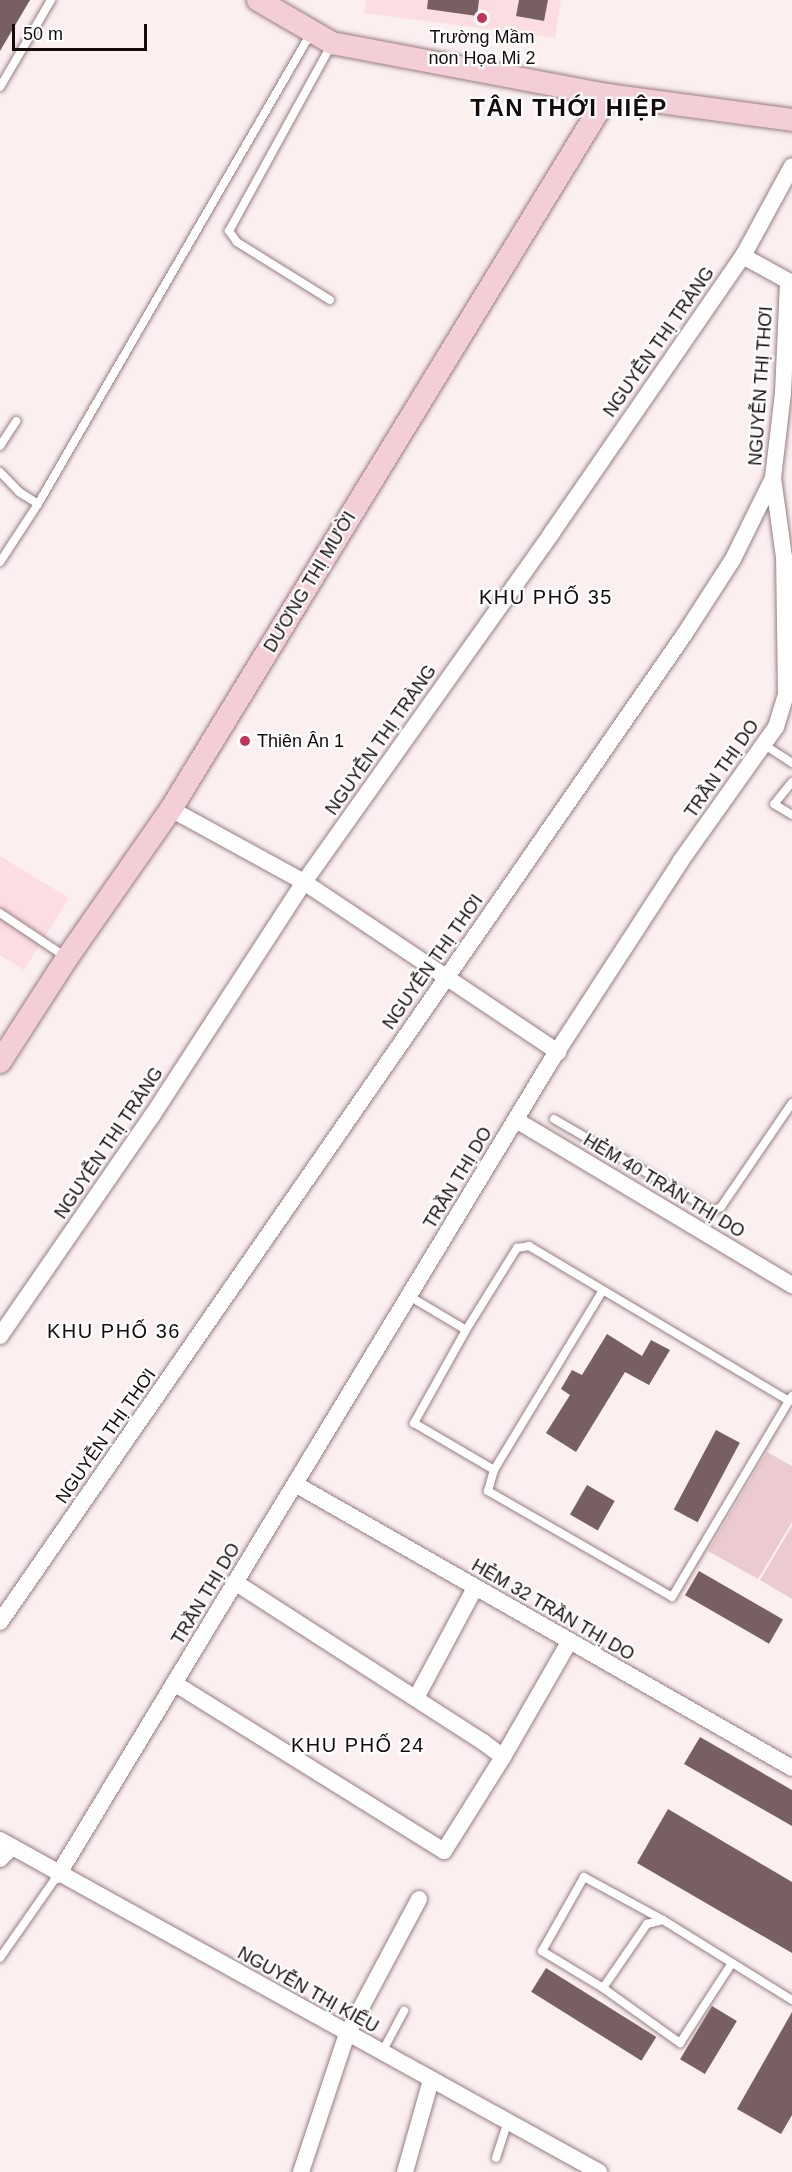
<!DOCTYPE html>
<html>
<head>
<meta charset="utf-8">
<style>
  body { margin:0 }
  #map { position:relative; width:792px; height:2172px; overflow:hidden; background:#fbeff0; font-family:Arial,sans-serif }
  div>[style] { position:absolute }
  .built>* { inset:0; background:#fcdde1 }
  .green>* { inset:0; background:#ebcbcf }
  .building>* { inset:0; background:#785f62; transform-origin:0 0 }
  .roads { filter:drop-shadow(0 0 2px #987d81) drop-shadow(0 0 2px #987d81) }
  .lane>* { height:8px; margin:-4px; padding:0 4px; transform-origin:4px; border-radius:4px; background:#fff }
  .street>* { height:16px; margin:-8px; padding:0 8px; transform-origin:8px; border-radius:8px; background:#fff }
  .secondary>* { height:22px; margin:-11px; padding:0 11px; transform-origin:11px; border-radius:11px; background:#f4ced6 }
  .dots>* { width:16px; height:16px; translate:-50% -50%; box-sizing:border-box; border:3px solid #fff; border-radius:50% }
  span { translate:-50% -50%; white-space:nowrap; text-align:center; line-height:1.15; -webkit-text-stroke:4.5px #fff; paint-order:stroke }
  .poi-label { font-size:18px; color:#150b0d }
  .left { translate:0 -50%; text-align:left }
  .street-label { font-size:18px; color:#150b0d }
  .neighbourhood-label { font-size:20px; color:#150b0d; letter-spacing:1.5px }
  .district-label { font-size:24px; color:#150b0d; font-weight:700; letter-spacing:1.5px }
  .scale { position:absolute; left:12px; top:24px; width:135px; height:27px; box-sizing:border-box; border:3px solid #150b0d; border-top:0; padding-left:8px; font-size:18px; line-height:21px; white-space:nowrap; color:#150b0d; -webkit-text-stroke:4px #fff; paint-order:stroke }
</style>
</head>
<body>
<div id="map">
  <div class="built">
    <div style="clip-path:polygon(366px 0,561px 0,555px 38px,364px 13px)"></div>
    <div style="clip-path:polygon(0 856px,69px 898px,24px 970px,0 955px)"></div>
  </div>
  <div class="green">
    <div style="clip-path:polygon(767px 1452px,792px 1466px,792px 1522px,758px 1579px,708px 1551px)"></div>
    <div style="clip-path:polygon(792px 1526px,792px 1599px,760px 1580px)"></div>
  </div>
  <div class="building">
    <div style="clip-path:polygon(0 0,30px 0,0 51px)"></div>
    <div style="clip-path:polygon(428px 0,479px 0,477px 16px,427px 9px)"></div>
    <div style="clip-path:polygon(519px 0,548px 0,544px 21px,516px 16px)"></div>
    <div style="clip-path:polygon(607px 1334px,642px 1356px,651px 1340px,670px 1350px,649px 1385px,625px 1372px,576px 1452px,546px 1433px,570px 1395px,561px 1389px,572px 1370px,582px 1375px)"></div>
    <div style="left:716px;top:1430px;width:27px;height:90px;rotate:28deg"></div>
    <div style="left:587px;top:1485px;width:32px;height:34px;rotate:30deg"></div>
    <div style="left:699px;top:1571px;width:97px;height:28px;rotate:30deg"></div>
    <div style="clip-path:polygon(700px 1737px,792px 1790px,792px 1826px,684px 1764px)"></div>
    <div style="clip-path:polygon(668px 1809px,792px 1882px,792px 1953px,637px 1863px)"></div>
    <div style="left:546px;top:1968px;width:130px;height:28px;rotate:32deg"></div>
    <div style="left:712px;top:2006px;width:29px;height:62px;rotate:31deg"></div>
    <div style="clip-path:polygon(792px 2012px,792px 2115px,781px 2134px,737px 2109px)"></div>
  </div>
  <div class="roads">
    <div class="lane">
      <div style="left:0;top:87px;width:101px;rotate:-59.6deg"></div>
      <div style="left:330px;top:300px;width:110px;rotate:-148.1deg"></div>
      <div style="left:237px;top:242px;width:14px;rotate:-126deg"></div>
      <div style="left:229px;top:231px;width:213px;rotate:-61.2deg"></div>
      <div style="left:0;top:446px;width:30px;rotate:-57deg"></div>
      <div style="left:0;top:472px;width:28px;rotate:46deg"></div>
      <div style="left:19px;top:492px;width:22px;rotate:32deg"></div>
      <div style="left:0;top:562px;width:69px;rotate:-56.8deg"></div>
      <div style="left:38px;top:504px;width:544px;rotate:-59.9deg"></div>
      <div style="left:763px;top:744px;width:35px;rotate:33deg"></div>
      <div style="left:792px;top:782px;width:28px;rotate:129deg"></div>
      <div style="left:774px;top:804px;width:21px;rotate:31deg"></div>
      <div style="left:0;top:913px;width:79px;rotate:33.7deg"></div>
      <div style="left:554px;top:1119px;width:184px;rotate:30.1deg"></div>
      <div style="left:713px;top:1211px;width:9px;rotate:-27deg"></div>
      <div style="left:721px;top:1207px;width:126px;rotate:-55.7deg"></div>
      <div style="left:409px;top:1296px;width:66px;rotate:30.8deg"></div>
      <div style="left:466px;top:1330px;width:97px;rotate:-58.1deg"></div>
      <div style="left:517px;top:1248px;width:12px;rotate:-9deg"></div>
      <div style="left:529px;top:1246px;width:303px;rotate:30.8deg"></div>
      <div style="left:789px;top:1401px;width:6px;rotate:-59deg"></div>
      <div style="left:466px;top:1330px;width:107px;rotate:119.2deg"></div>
      <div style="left:414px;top:1423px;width:93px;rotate:30.4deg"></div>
      <div style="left:494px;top:1470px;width:210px;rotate:-58.8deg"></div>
      <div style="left:494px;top:1470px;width:22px;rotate:106deg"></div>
      <div style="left:488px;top:1491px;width:212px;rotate:29.9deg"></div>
      <div style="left:672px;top:1597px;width:228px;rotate:-59.2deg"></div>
      <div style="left:663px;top:1920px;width:90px;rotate:-151.4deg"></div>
      <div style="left:584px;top:1877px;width:85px;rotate:119.6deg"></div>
      <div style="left:542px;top:1951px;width:71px;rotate:31.2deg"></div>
      <div style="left:603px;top:1988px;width:78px;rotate:-55.5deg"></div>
      <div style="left:647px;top:1924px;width:16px;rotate:-14deg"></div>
      <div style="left:663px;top:1920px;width:152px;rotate:31.8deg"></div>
      <div style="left:0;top:1958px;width:101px;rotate:-55.1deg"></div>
      <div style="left:603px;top:1988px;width:95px;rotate:35.5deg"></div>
      <div style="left:680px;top:2043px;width:95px;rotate:-57deg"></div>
      <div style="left:382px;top:2052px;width:47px;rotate:-61.8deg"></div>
      <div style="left:496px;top:2158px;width:38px;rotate:-72deg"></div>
    </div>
    <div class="street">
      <div style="left:743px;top:256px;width:56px;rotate:28.9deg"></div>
      <div style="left:171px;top:809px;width:152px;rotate:28.8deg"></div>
      <div style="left:304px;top:882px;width:306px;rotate:33.8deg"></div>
      <div style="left:516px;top:1120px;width:322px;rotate:30.9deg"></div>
      <div style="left:0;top:1336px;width:267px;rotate:-55.4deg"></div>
      <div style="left:152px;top:1116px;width:279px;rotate:-57deg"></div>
      <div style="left:304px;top:882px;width:427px;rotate:-54.6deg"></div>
      <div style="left:551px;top:534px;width:338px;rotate:-55.4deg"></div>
      <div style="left:743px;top:256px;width:102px;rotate:-61.4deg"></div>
      <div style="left:295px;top:1484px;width:572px;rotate:29.74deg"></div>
      <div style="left:0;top:1622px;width:1201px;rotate:-55.28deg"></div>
      <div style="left:684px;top:635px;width:90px;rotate:-57.2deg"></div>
      <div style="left:733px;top:559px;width:90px;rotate:-63.7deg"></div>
      <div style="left:773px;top:478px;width:86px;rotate:-83.3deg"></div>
      <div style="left:783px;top:393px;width:111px;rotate:-87.4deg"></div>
      <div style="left:174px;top:1683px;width:318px;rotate:31.9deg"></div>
      <div style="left:444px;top:1851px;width:111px;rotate:-57.9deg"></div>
      <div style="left:503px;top:1757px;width:25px;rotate:-143deg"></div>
      <div style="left:483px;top:1742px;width:295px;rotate:-147.2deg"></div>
      <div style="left:416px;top:1698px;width:125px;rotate:-61.8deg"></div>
      <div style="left:503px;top:1757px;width:133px;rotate:-60.1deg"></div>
      <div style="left:0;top:1840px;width:685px;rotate:29deg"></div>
      <div style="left:0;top:1859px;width:17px;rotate:-45deg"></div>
      <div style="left:58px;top:1875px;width:952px;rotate:-58.8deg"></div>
      <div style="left:551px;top:1061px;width:237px;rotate:-57deg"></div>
      <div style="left:680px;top:862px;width:166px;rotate:-54.6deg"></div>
      <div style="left:776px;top:727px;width:34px;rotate:-73deg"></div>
      <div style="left:786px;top:695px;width:138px;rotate:-90.8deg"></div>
      <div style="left:784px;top:557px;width:80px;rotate:-97.9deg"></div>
      <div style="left:301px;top:2172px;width:145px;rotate:-71.6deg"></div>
      <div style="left:347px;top:2034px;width:153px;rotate:-61.9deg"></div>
      <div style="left:405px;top:2172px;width:96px;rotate:-74.2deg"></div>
    </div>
    <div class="secondary">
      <div style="left:258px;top:0;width:86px;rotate:30.2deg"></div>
      <div style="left:332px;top:43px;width:281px;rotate:10.7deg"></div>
      <div style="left:608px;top:95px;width:186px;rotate:7.7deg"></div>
      <div style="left:0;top:1062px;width:124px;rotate:-57.2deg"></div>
      <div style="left:67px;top:958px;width:182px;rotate:-55.1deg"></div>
      <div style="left:171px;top:809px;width:837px;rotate:-58.53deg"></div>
    </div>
  </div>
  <div class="dots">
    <div style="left:482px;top:18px;background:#c2335b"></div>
    <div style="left:245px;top:741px;background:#c2335b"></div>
  </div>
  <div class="poi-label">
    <span style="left:482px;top:48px">Trường Mầm<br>non Họa Mi 2</span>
    <span class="left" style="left:257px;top:741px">Thiên Ân 1</span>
  </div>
  <div class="street-label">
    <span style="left:659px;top:342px;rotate:-55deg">NGUYỄN THỊ TRÀNG</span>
    <span style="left:761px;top:386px;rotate:-86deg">NGUYỄN THỊ THƠI</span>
    <span style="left:310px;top:582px;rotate:-59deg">DƯƠNG THỊ MƯỜI</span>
    <span style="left:381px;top:740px;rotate:-55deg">NGUYỄN THỊ TRÀNG</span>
    <span style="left:722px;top:769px;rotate:-55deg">TRẦN THỊ DO</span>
    <span style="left:433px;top:962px;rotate:-55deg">NGUYỄN THỊ THƠI</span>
    <span style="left:109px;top:1143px;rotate:-56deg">NGUYỄN THỊ TRÀNG</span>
    <span style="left:458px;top:1178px;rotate:-59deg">TRẦN THỊ DO</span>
    <span style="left:664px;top:1186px;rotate:31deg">HẺM 40 TRẦN THỊ DO</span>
    <span style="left:106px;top:1436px;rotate:-55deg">NGUYỄN THỊ THƠI</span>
    <span style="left:206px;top:1594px;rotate:-59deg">TRẦN THỊ DO</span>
    <span style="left:553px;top:1610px;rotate:30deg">HẺM 32 TRẦN THỊ DO</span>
    <span style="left:308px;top:1990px;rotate:29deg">NGUYỄN THỊ KIỂU</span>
  </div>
  <div class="neighbourhood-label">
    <span style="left:546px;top:597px">KHU PHỐ 35</span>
    <span style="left:114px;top:1331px">KHU PHỐ 36</span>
    <span style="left:358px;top:1745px">KHU PHỐ 24</span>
  </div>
  <div class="district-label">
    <span style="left:569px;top:108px">TÂN THỚI HIỆP</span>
  </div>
  <div class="scale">50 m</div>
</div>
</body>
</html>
